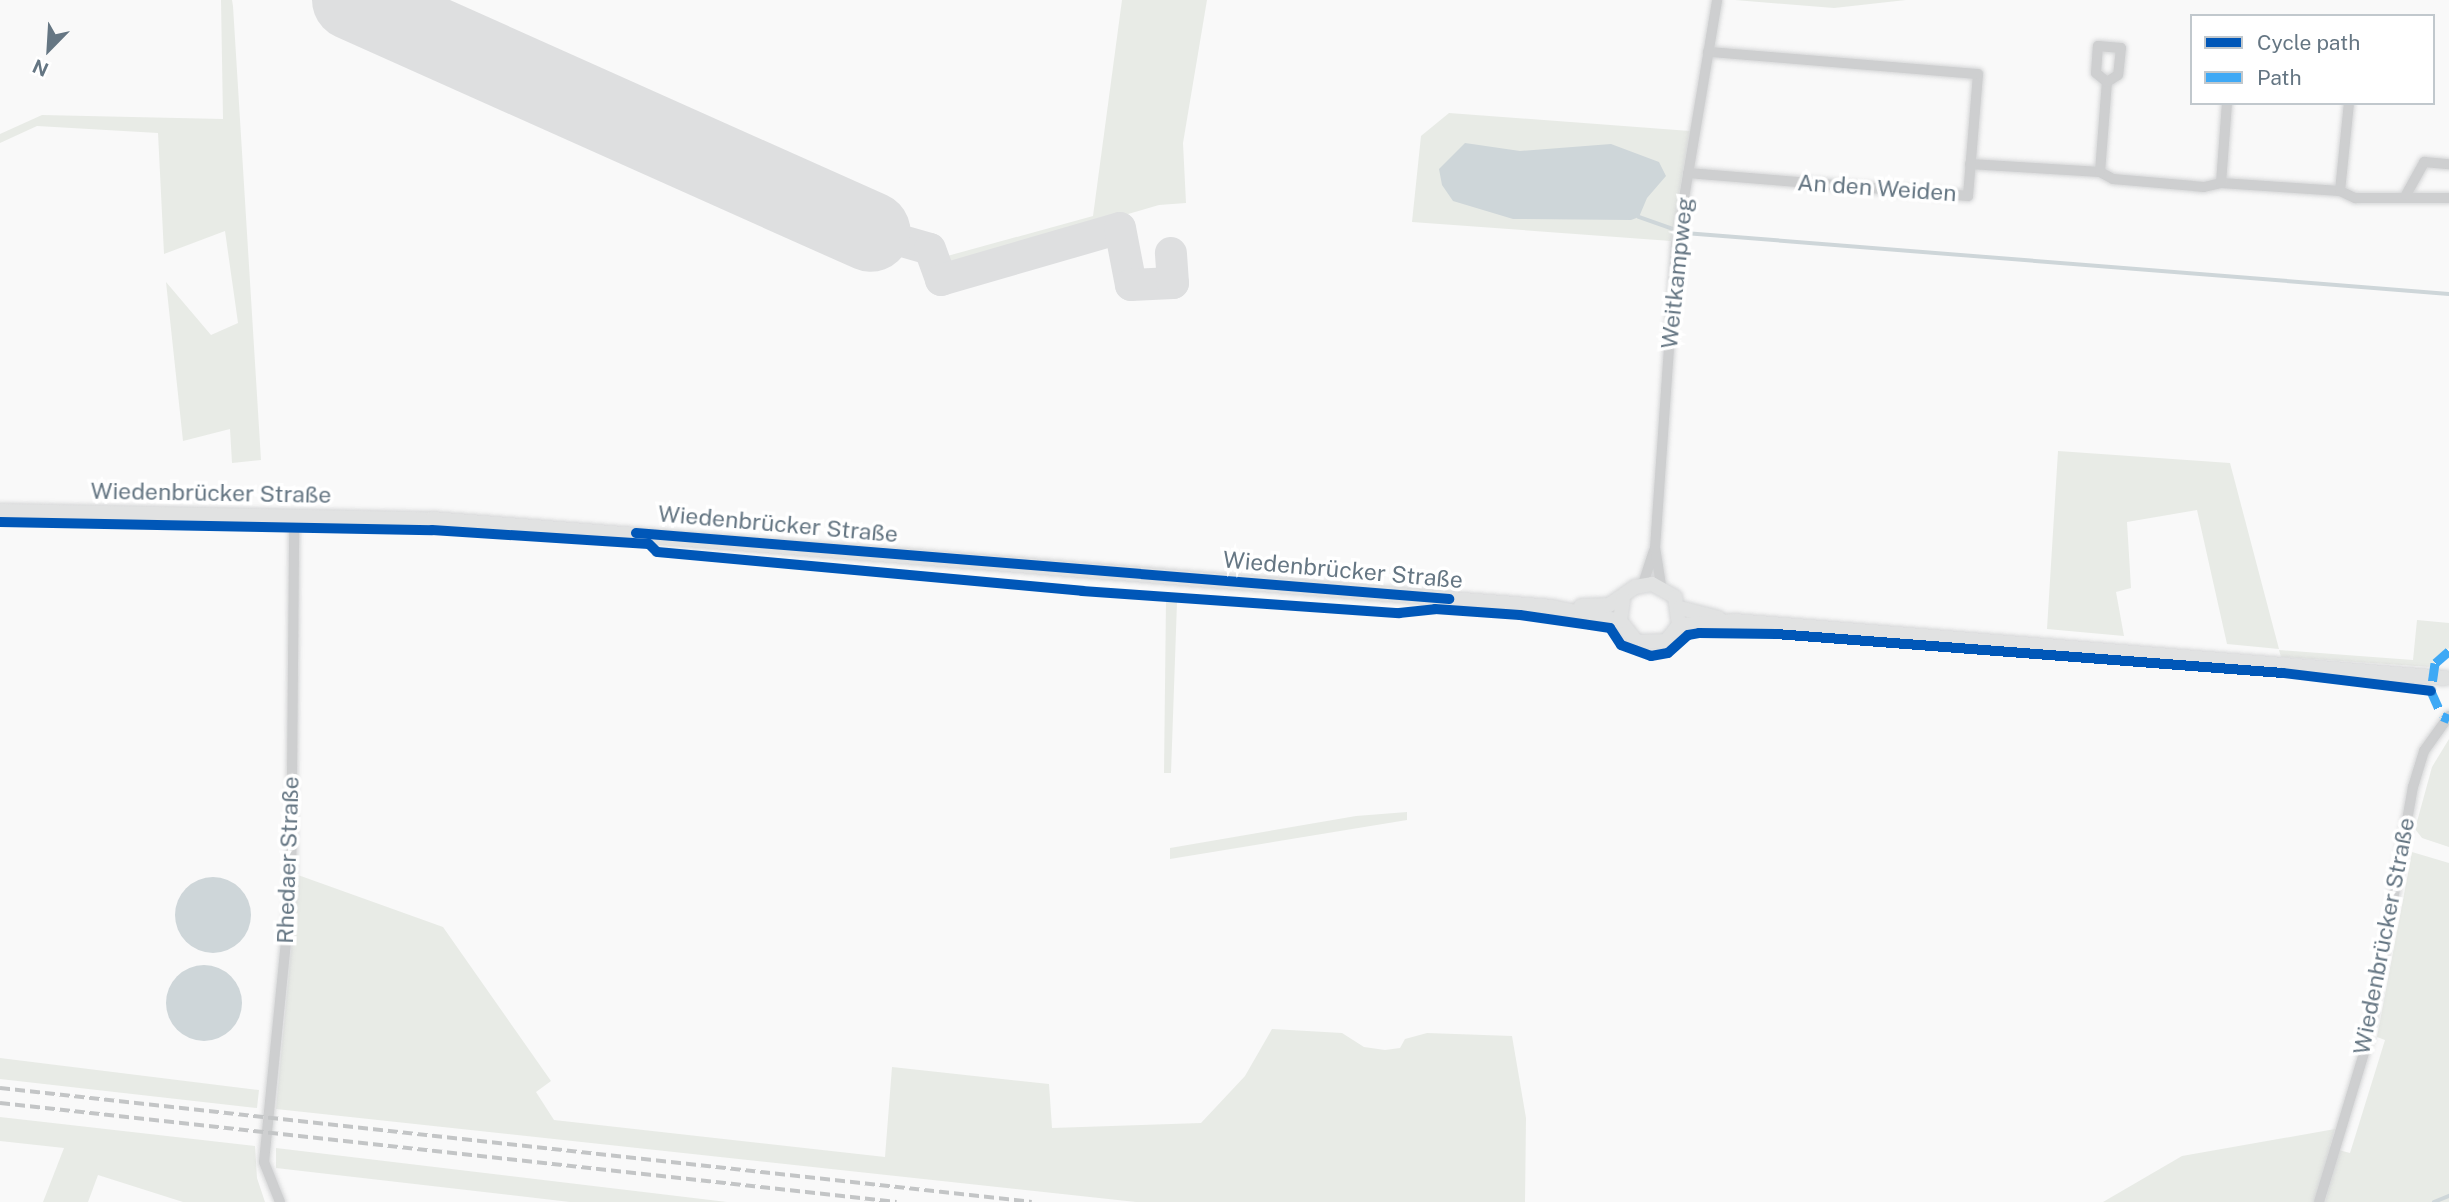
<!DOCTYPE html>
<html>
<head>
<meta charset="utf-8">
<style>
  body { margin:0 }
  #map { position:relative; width:2449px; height:1202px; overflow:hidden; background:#f9f9f9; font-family:"Public Sans",sans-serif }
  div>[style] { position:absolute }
  .green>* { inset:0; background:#e8ebe6 }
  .water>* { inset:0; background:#ced6d9 }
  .round { border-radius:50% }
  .stream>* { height:3.5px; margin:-1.75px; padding:0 1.75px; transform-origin:1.75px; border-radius:1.75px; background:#ced6d9 }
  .taxiway>* { height:32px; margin:-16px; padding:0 16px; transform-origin:16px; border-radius:16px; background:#dedfe0 }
  .runway>* { height:80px; margin:-40px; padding:0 40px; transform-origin:40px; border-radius:40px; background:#dedfe0 }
  .roads { filter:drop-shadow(0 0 2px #d5d6d7) drop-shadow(0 0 2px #d5d6d7) }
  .street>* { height:10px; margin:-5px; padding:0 5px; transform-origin:5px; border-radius:5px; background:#cecfd0 }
  .secondary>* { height:14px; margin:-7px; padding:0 7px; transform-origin:7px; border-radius:7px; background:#e1e2e2 }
  .rail>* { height:3.5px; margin-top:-1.75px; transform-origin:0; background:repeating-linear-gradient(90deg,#c3c5c6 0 10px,transparent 0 15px) }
  .quiet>* { height:9px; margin-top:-4.5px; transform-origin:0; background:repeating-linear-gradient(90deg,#3fa9f5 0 18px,transparent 0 27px) }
  .cycleway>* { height:10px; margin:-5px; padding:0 5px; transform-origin:5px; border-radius:5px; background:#0057b8 }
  span { translate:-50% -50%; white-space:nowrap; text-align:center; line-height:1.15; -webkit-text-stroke:7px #fff; paint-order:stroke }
  .street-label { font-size:23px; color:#657683 }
  .legend { position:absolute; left:2190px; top:14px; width:245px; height:91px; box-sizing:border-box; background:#fff; border:2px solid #c1c8cd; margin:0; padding:9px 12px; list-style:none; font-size:21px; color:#657683 }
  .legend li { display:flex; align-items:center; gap:14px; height:35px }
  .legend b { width:35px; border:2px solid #c1c8cd }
  .north { position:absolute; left:14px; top:14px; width:70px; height:70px; -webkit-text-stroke:5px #fff; paint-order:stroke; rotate:204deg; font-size:19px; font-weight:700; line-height:28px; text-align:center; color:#657683 }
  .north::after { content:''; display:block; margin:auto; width:24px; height:32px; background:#657683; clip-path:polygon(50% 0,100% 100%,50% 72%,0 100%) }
</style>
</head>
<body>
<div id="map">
  <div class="green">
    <div style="clip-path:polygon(221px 0,232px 0,233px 6px,261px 460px,232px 463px,230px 429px,183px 441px,166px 282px,211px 335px,238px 323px,225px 231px,164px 254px,158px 133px,37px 126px,0 143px,0 134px,42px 115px,223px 119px)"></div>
    <div style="clip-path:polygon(1122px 0,1207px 0,1183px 143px,1186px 203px,1159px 205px,943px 268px,940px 258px,1093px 216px)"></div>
    <div style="clip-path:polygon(1735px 0,1906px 0,1834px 8px)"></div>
    <div style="clip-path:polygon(1449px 113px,1690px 131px,1671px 241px,1412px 222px,1421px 136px)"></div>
    <div style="clip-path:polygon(2058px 451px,2230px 463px,2279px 649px,2227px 644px,2197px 510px,2127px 522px,2131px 588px,2116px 592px,2124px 636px,2047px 629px)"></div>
    <div style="clip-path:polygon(1166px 600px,1177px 602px,1171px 773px,1164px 773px)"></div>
    <div style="clip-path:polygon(2417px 620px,2449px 623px,2449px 648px,2431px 667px,2281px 657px,2279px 650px,2413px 660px)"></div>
    <div style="clip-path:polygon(2449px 739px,2449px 847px,2422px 838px,2415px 829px,2432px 767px)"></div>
    <div style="clip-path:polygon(1407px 812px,1407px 820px,1170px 859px,1170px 848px,1356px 816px)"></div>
    <div style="clip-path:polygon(2412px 852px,2449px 863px,2449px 1202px,2325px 1202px,2339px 1150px,2350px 1153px,2385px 1040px,2377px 1037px)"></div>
    <div style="clip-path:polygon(298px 875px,443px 927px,551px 1081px,536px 1092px,554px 1120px,885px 1157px,892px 1067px,1049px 1084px,1052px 1128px,1201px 1123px,1245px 1076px,1272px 1029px,1342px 1033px,1364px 1047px,1385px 1050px,1400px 1048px,1405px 1039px,1427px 1033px,1512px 1036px,1526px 1118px,1525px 1202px,1136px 1202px,276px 1109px)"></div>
    <div style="clip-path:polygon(0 1058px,259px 1090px,257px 1108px,0 1079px)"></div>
    <div style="clip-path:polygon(0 1117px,255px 1146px,257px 1178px,265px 1202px,183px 1202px,98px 1175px,88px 1202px,43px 1202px,64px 1148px,0 1141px)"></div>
    <div style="clip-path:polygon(2335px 1129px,2315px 1202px,2103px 1202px,2182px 1156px)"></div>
    <div style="clip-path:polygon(276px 1148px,727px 1202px,570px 1202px,276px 1168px)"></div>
  </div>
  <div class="water">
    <div style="clip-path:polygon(1465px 143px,1520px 151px,1611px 144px,1659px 162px,1666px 176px,1647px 198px,1639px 217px,1631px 220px,1513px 219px,1453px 201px,1442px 185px,1439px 169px)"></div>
    <div class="round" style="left:175px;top:877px;width:76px;height:76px"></div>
    <div class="round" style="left:166px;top:965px;width:76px;height:76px"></div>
  </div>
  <div class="stream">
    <div style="left:1639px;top:217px;width:49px;rotate:19.2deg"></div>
    <div style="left:1685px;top:233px;width:766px;rotate:4.56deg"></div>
    <div style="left:2434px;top:1202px;width:16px;rotate:-22deg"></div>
  </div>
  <div class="taxiway">
    <div style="left:871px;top:232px;width:61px;rotate:16.1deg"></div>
    <div style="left:930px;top:249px;width:33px;rotate:70deg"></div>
    <div style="left:941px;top:280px;width:186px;rotate:-16.2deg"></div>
    <div style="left:1120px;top:228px;width:58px;rotate:79.1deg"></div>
    <div style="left:1131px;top:285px;width:42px;rotate:-2.7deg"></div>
    <div style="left:1173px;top:283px;width:30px;rotate:-94deg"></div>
  </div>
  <div class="runway">
    <div style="left:352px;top:0;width:568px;rotate:24.09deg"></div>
  </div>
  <div class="roads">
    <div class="street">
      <div style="left:1970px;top:164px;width:130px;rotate:3.5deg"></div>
      <div style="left:2100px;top:172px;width:15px;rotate:28deg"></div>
      <div style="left:2113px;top:179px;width:91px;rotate:5deg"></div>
      <div style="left:2204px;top:187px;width:17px;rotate:-13deg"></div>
      <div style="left:2221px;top:183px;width:119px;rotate:3.8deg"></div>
      <div style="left:2340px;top:191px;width:17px;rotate:25deg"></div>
      <div style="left:2355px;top:198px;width:94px"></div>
      <div style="left:2100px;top:172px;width:90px;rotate:-85.6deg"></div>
      <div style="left:2107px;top:82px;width:14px;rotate:-141deg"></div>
      <div style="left:2096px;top:73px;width:27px;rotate:-86deg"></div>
      <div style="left:2098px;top:46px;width:23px;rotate:5deg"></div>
      <div style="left:2121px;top:48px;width:27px;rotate:96deg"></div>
      <div style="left:2118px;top:75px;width:13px;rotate:148deg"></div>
      <div style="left:1688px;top:173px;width:281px;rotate:4.7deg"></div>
      <div style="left:1968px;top:196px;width:122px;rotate:-85.3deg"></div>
      <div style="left:1978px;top:74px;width:271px;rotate:-175.3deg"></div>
      <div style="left:2221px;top:183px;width:80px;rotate:-85.7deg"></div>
      <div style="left:2340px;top:191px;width:88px;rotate:-84.2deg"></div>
      <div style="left:2406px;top:195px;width:38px;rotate:-61deg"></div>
      <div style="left:2424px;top:162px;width:25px;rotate:5deg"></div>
      <div style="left:1643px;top:584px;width:35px;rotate:-72deg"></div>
      <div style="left:1661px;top:585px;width:37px;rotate:-99deg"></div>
      <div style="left:1655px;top:548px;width:303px;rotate:-86deg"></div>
      <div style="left:1676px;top:246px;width:249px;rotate:-80.5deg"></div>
      <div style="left:280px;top:1202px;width:43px;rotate:-111.8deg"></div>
      <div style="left:264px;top:1162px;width:270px;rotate:-84.3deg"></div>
      <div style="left:291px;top:893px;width:378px;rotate:-89.5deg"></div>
      <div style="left:2319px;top:1202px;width:173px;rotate:-73.2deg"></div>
      <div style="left:2369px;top:1036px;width:253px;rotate:-80deg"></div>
      <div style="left:2413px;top:787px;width:38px;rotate:-73deg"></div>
      <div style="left:2424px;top:751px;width:43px;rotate:-54.5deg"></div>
    </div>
    <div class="secondary">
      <div style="left:0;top:511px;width:432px;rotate:1.1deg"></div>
      <div style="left:432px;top:519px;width:1123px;rotate:4.49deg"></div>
      <div style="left:1552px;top:607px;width:69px;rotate:11.6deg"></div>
      <div style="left:1581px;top:606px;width:28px;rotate:-2deg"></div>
      <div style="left:1609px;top:605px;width:32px;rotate:-35deg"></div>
      <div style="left:1635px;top:587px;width:17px;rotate:-10deg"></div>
      <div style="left:1652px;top:584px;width:26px;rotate:29deg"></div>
      <div style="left:1675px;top:597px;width:28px;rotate:82deg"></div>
      <div style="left:1679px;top:625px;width:21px;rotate:129deg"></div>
      <div style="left:1666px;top:641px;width:29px;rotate:178deg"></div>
      <div style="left:1637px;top:642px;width:27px;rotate:-129deg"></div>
      <div style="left:1620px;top:621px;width:22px;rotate:-82deg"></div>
      <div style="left:1680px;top:608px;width:40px;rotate:14.4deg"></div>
      <div style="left:1679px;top:625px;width:55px;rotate:-4.2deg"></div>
      <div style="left:1734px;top:621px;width:714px;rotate:4.58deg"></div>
    </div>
  </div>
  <div class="rail">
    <div style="left:0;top:1088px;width:1038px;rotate:6.3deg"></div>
    <div style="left:0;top:1103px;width:902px;rotate:6.3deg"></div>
  </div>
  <div class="quiet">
    <div style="left:2449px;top:651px;width:18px;rotate:139deg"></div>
    <div style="left:2435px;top:663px;width:28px;rotate:98deg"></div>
    <div style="left:2431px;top:691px;width:27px;rotate:66deg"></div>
    <div style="left:2442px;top:716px;width:8px;rotate:23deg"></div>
  </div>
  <div class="cycleway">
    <div style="left:0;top:522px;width:432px;rotate:1.1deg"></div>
    <div style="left:432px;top:530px;width:217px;rotate:3.7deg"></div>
    <div style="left:649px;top:544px;width:11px;rotate:45deg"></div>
    <div style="left:657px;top:552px;width:427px;rotate:5.2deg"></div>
    <div style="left:1082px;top:591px;width:318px;rotate:4deg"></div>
    <div style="left:1399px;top:613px;width:36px;rotate:-6deg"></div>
    <div style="left:1435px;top:609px;width:85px;rotate:4deg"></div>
    <div style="left:1520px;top:615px;width:91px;rotate:8.2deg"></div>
    <div style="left:1610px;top:628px;width:20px;rotate:57deg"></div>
    <div style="left:1621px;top:645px;width:32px;rotate:20deg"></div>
    <div style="left:1651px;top:656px;width:17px;rotate:-10deg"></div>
    <div style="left:1668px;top:653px;width:27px;rotate:-42deg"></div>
    <div style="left:1688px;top:635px;width:11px;rotate:-10deg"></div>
    <div style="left:1699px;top:633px;width:77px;rotate:0.7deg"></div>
    <div style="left:1776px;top:634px;width:508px;rotate:4.4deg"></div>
    <div style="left:2283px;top:673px;width:149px;rotate:6.9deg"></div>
    <div style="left:636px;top:533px;width:816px;rotate:4.64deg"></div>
  </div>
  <div class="street-label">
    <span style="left:1877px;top:188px;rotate:4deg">An den Weiden</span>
    <span style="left:1677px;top:273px;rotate:-84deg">Weitkampweg</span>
    <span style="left:211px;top:493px;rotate:1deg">Wiedenbrücker Straße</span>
    <span style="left:778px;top:524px;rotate:5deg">Wiedenbrücker Straße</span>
    <span style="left:1343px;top:570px;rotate:5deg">Wiedenbrücker Straße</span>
    <span style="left:288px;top:860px;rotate:-88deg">Rhedaer Straße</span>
    <span style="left:2384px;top:936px;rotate:-79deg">Wiedenbrücker Straße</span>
  </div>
  <ul class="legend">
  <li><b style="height:9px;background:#0057b8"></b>Cycle path</li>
  <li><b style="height:9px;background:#3fa9f5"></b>Path</li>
  </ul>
  <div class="north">N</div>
</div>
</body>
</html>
